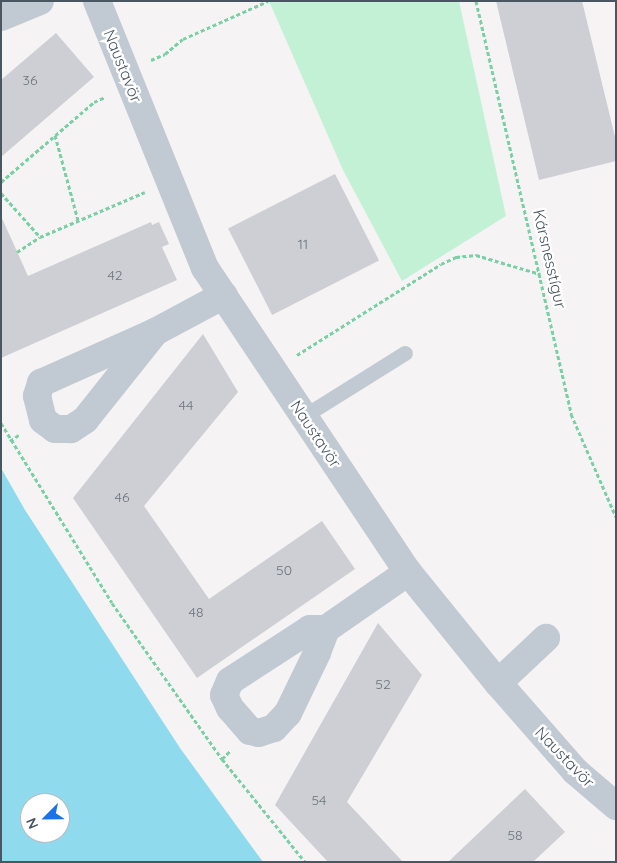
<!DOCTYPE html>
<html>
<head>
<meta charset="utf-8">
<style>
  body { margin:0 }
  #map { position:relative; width:617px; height:863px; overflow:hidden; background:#f5f3f3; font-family:Quicksand,sans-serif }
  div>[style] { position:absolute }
  .green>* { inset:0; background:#c3f1d5 }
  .water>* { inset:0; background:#90daee }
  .building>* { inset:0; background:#cdcfd5; transform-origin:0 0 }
  .path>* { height:3px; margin-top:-1.5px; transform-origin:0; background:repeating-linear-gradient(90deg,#7ad0a6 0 4px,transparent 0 6.5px) }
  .service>* { height:15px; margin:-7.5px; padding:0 7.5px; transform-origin:7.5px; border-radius:7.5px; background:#c1cad2 }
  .minor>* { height:28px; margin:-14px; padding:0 14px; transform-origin:14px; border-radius:14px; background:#c1cad2 }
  span { translate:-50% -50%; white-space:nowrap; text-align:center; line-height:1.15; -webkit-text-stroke:5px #fff; paint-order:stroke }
  .number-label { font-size:14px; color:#6b747e }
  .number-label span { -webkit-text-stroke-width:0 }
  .street-label { font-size:16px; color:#4a5661 }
  .frame { position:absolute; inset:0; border:2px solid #4a5661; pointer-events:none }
  .north { position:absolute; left:20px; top:793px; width:50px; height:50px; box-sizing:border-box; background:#fff; border:1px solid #b7bbc0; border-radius:50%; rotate:247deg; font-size:14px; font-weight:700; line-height:20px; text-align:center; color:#4a5661 }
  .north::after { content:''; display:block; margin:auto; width:18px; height:22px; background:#1a73e8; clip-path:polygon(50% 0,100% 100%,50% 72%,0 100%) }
</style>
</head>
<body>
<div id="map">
  <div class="green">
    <div style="clip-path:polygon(269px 1px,459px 1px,506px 216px,402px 281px,343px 170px)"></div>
  </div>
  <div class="water">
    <div style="clip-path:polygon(evenodd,1px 468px,25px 510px,180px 748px,263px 862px,1px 862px,1px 468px,30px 803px,60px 803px,60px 833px,30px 833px,30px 803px)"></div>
  </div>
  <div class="building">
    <div style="clip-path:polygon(496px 1px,582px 1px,616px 141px,616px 161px,539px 180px)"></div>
    <div style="clip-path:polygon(56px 33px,94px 77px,1px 157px,1px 80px)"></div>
    <div style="left:335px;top:174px;width:97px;height:120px;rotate:63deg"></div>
    <div style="clip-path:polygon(1px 216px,28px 276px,151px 222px,152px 225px,159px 222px,169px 244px,162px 247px,177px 280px,1px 358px)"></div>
    <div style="clip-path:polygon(203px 334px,238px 392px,144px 506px,209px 599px,322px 521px,355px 569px,197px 678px,73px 498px)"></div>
    <div style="clip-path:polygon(378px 623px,422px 675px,347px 802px,403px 862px,328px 862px,275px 805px)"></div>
    <div style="clip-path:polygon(525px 789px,565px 832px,533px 862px,448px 862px)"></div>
  </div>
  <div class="path">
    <div style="left:476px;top:1px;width:424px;rotate:77deg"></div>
    <div style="left:571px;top:414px;width:112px;rotate:66.4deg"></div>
    <div style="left:151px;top:60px;width:15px;rotate:-23deg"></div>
    <div style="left:165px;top:54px;width:23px;rotate:-40deg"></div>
    <div style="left:183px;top:39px;width:93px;rotate:-24.1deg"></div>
    <div style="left:55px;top:135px;width:88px;rotate:74.9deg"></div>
    <div style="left:1px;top:182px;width:123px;rotate:-40.7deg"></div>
    <div style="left:94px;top:102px;width:12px;rotate:-24deg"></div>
    <div style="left:1px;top:193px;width:59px;rotate:48.4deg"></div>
    <div style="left:17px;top:252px;width:27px;rotate:-33deg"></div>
    <div style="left:40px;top:237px;width:114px;rotate:-23.2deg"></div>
    <div style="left:297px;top:355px;width:170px;rotate:-32.3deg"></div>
    <div style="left:441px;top:264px;width:17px;rotate:-25deg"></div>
    <div style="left:456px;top:257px;width:20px;rotate:-6deg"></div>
    <div style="left:476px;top:255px;width:67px;rotate:16.5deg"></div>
    <div style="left:1px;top:423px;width:211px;rotate:58.3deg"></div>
    <div style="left:112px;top:603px;width:191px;rotate:54.8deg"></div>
    <div style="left:222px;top:759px;width:132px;rotate:51.1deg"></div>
    <div style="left:10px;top:441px;width:12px;rotate:-35deg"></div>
    <div style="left:222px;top:759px;width:11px;rotate:-45deg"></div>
  </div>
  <div class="service">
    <div style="left:304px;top:416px;width:119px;rotate:-32deg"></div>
  </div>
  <div class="minor">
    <div style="left:97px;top:1px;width:288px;rotate:68deg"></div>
    <div style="left:205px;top:268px;width:366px;rotate:56.3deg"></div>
    <div style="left:408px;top:572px;width:143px;rotate:51deg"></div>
    <div style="left:498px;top:683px;width:117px;rotate:48.8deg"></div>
    <div style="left:575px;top:771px;width:54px;rotate:40.5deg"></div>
    <div style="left:1px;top:17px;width:42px;rotate:-22.3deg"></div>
    <div style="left:155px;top:332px;width:112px;rotate:128.5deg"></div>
    <div style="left:85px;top:420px;width:17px;rotate:147deg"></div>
    <div style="left:71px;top:429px;width:16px;rotate:180deg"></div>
    <div style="left:55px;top:429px;width:15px;rotate:-143deg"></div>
    <div style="left:43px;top:420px;width:25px;rotate:-104deg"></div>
    <div style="left:37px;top:396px;width:14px;rotate:-73deg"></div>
    <div style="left:41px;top:383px;width:125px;rotate:-24.1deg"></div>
    <div style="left:155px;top:332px;width:78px;rotate:-28.2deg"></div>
    <div style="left:310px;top:629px;width:16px"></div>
    <div style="left:326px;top:629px;width:26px;rotate:111deg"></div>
    <div style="left:317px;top:653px;width:67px;rotate:115.8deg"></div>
    <div style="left:288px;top:713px;width:21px;rotate:133deg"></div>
    <div style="left:274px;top:728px;width:16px;rotate:162deg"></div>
    <div style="left:259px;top:733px;width:9px;rotate:-167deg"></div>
    <div style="left:250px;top:731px;width:30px;rotate:-131deg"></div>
    <div style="left:230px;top:708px;width:14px;rotate:-115deg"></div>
    <div style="left:224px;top:695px;width:15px;rotate:-67deg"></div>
    <div style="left:230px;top:681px;width:95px;rotate:-33deg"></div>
    <div style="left:326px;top:629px;width:100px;rotate:-34.8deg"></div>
    <div style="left:498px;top:683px;width:66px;rotate:-43.2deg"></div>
  </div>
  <div class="number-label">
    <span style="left:30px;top:80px">36</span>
    <span style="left:303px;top:244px">11</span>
    <span style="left:115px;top:275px">42</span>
    <span style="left:186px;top:405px">44</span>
    <span style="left:122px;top:497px">46</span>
    <span style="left:284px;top:570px">50</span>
    <span style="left:196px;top:612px">48</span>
    <span style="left:383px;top:684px">52</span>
    <span style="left:319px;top:800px">54</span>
    <span style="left:515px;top:835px">58</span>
  </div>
  <div class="street-label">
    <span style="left:123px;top:66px;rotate:68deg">Naustavör</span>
    <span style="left:550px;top:259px;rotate:77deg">Kársnesstígur</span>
    <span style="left:316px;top:434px;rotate:56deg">Naustavör</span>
    <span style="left:565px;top:757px;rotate:46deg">Naustavör</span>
  </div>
  <div class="frame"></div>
  <div class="north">N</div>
</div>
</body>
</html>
